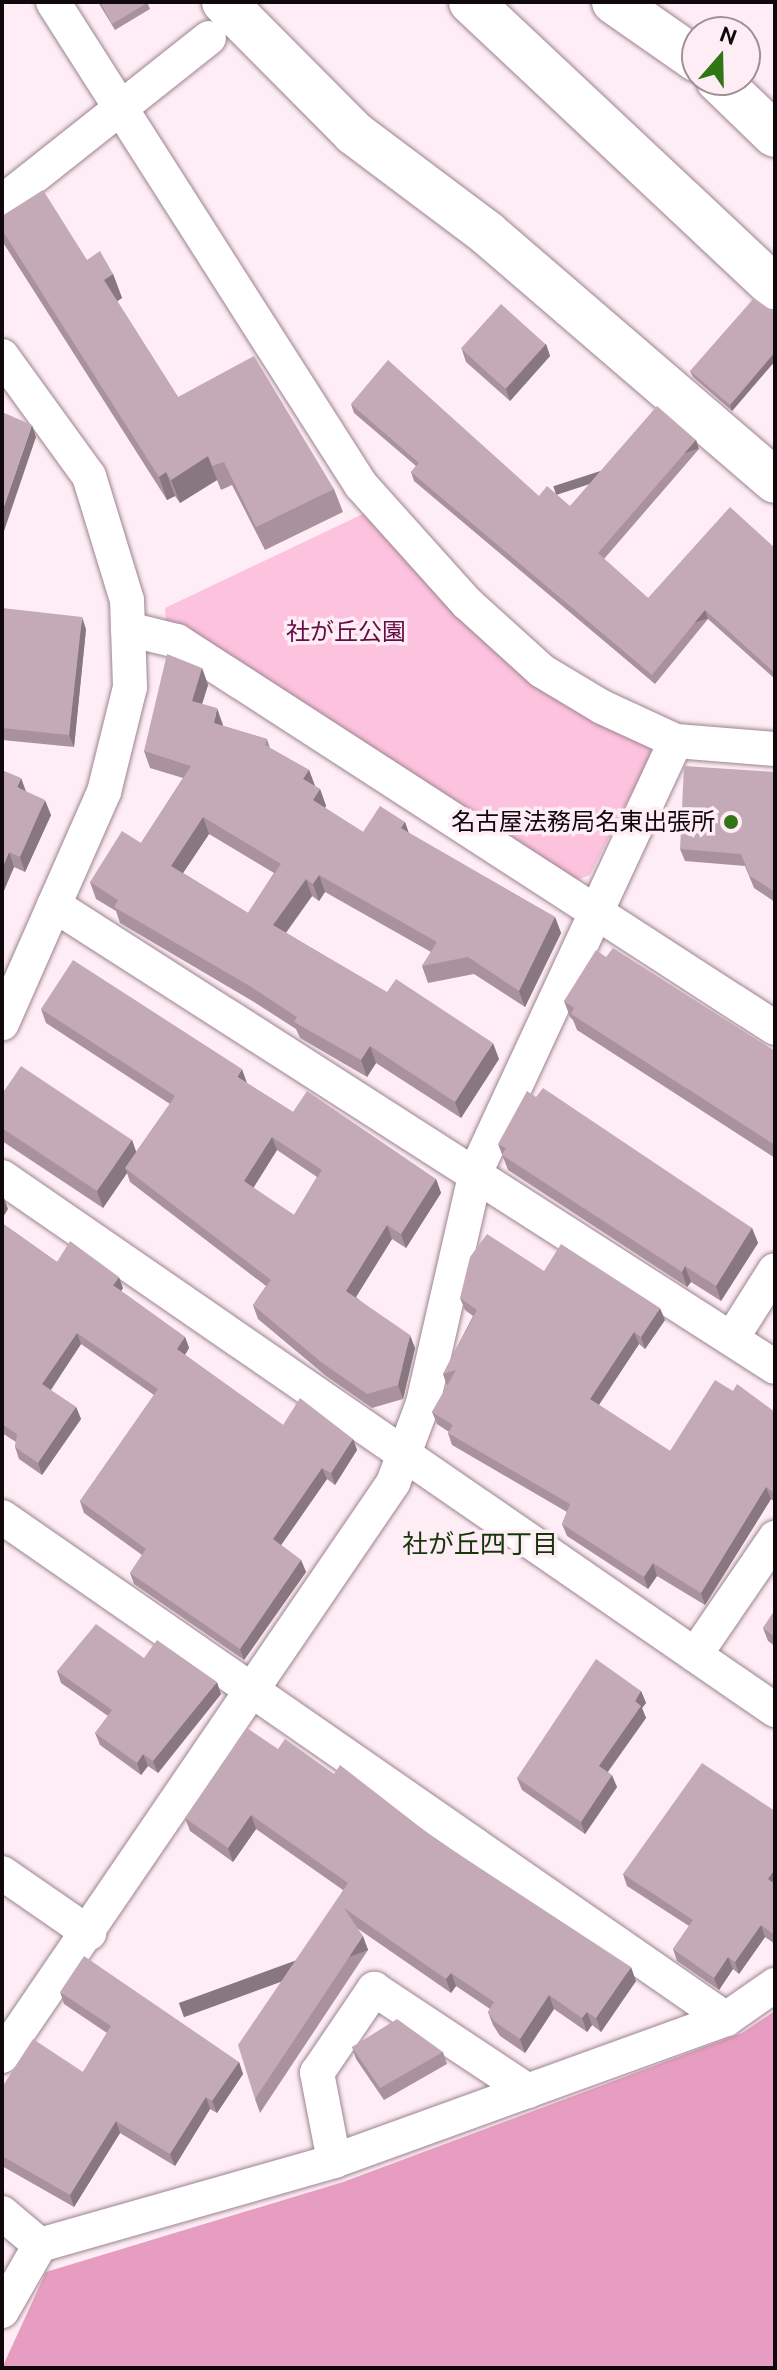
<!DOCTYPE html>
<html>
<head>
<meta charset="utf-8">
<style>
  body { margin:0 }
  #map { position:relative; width:777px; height:2370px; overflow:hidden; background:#feedf5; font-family:Ubuntu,"Noto Sans JP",sans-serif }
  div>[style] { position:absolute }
  .green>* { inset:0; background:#fdc2de }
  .forest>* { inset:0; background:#e79dc1 }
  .roads { filter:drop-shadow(0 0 2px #9c838f) drop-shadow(0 0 2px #9c838f) }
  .minor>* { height:34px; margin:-17px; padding:0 17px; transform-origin:17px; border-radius:17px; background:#fff }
  .highway>* { height:44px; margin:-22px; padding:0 22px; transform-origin:22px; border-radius:22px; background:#fff }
  .wall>* { inset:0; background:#a9929d }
  .shaded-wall>* { inset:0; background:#89777f; transform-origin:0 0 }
  .building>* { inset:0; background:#c4aab6; transform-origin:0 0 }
  .dots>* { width:22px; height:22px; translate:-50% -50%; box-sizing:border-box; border:4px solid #feedf5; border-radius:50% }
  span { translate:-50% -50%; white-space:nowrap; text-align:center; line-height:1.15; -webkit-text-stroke:7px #feedf5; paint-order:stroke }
  .park-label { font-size:24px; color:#630d42 }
  .poi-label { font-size:24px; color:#11080c }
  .right { translate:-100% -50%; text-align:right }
  .neighbourhood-label { font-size:26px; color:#16360a }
  .frame { position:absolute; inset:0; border:4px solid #11080c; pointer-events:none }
  .north { position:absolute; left:681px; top:16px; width:80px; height:80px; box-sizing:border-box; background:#feedf5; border:2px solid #9f9198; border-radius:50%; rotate:20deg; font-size:22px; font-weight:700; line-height:32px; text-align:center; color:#11080c }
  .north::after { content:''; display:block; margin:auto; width:28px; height:36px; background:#317516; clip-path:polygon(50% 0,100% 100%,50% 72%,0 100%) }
</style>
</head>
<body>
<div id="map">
  <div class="green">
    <div style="clip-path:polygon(363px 514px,441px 598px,642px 738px,652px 753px,590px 875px,572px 882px,166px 624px,165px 608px)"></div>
  </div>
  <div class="forest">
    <div style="clip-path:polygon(775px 2011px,775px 2368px,2px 2368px,46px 2272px,343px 2182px,742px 2033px)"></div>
  </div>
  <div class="roads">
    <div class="minor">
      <div style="left:53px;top:2px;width:573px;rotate:57.48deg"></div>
      <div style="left:361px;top:485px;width:159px;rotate:48.1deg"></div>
      <div style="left:467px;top:603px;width:101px;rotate:42.2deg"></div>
      <div style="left:542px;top:671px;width:70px;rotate:31deg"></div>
      <div style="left:602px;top:707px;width:81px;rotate:24.7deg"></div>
      <div style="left:676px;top:741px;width:99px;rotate:4.6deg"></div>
      <div style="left:2px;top:202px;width:264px;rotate:-38.4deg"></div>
      <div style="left:2px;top:356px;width:148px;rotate:54.1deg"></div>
      <div style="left:89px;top:476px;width:130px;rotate:73deg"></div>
      <div style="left:127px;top:600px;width:87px;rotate:88deg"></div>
      <div style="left:130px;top:687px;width:108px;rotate:103.9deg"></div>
      <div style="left:104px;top:792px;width:253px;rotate:113.8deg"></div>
      <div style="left:128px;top:629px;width:50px;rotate:13.8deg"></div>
      <div style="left:177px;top:641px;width:712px;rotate:32.91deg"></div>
      <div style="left:54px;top:905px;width:856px;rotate:32.65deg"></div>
      <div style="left:2px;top:1177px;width:939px;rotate:34.59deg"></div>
      <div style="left:732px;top:1338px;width:80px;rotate:-57.7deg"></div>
      <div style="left:2px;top:1517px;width:881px;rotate:34.74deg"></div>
      <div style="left:695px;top:1655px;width:142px;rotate:-55.6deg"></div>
      <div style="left:2px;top:1873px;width:106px;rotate:34.6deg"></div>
      <div style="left:2px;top:2056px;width:694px;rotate:-55.69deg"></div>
      <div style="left:393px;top:1483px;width:85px;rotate:-69.4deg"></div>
      <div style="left:423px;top:1403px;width:238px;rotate:-77.1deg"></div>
      <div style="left:476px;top:1171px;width:474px;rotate:-65.1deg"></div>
      <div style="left:334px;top:2161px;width:90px;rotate:-100.9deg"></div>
      <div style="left:317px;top:2073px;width:102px;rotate:-55.8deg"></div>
      <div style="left:374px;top:1989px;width:185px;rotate:33.5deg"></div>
      <div style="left:2px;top:2213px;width:50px;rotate:40.1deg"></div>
      <div style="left:2px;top:2311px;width:76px;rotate:-60.1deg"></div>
      <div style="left:40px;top:2245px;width:306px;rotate:-15.9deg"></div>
      <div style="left:334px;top:2161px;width:417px;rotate:-19.9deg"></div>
      <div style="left:726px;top:2019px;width:60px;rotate:-34.8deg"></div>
    </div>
    <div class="highway">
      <div style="left:224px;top:2px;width:185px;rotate:45.2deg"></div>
      <div style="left:354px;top:133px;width:166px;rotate:36.9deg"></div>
      <div style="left:487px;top:233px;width:380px;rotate:40.7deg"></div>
      <div style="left:471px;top:2px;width:417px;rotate:43.2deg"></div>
      <div style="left:614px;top:2px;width:101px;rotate:34.9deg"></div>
      <div style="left:718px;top:80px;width:79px;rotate:44deg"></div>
    </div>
  </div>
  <div class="wall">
    <div style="clip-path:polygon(98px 2px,147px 2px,150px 9px,115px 30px)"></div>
    <div style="clip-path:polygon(2px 216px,87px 260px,113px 274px,122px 298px,117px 301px,178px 397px,334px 489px,343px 512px,265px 550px,232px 485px,221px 490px,217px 480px,180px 503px,175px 496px,167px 500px,4px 244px,2px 237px)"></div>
    <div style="clip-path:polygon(775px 313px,775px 361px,732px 411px,693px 377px,690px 371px)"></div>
    <div style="clip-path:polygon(546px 344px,550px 356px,510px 401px,466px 362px,462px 350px)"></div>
    <div style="clip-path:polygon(351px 404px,539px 496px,570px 506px,696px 440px,699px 449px,604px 559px,648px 598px,775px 548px,775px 679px,708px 619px,655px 684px,414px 481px,411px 472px,416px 466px,354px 413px)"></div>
    <div style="clip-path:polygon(2px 608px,86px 629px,74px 747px,2px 740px)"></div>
    <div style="clip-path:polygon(evenodd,202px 668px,208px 685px,202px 704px,223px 726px,267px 739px,270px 748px,309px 770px,315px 786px,320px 789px,326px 806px,325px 808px,363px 832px,405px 822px,408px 833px,555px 917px,561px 933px,525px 1007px,474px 974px,428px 983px,422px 966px,431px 952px,325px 892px,319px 901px,312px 896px,286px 933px,499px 1059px,461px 1118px,376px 1063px,367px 1077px,300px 1038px,296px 1029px,254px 1002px,120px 923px,116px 911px,96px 899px,90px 882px,141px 843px,183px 778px,150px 768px,144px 751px,202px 668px,209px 834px,274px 873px,248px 913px,183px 873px,209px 834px)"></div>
    <div style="clip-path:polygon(775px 772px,775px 902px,754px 888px,745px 866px,685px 861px,680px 849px)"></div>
    <div style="clip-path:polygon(21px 778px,26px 791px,51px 815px,25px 872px,14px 867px,2px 895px)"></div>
    <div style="clip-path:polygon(606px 957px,775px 1051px,775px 1158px,577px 1030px,573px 1020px,570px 1017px,564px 1001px)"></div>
    <div style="clip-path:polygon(evenodd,41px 1009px,247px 1083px,293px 1112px,436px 1179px,441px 1193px,406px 1248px,392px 1239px,356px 1297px,415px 1348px,403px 1399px,372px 1408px,326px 1376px,258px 1319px,253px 1305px,266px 1286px,130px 1182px,127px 1173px,103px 1208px,2px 1141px,2px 1094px,132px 1140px,136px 1152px,170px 1104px,46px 1023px,41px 1009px,277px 1150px,317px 1177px,294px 1215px,253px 1188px,277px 1150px)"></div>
    <div style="clip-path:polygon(498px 1144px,752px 1228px,758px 1243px,721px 1301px,691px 1282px,687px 1287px,508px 1170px)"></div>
    <div style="clip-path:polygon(2px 1223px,57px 1262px,123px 1288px,121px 1291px,185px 1337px,189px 1348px,185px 1355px,283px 1425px,353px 1439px,357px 1450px,335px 1485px,327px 1479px,281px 1545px,301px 1560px,306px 1572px,244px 1660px,134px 1584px,130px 1573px,142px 1555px,84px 1513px,80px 1501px,154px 1395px,81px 1344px,50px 1390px,76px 1407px,81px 1419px,42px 1475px,19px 1459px,15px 1447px,16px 1442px,2px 1433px)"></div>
    <div style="clip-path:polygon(544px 1271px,665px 1320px,645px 1349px,639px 1344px,599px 1405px,670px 1451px,733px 1391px,775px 1412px,775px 1502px,771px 1499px,705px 1605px,657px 1576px,648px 1589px,567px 1536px,562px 1524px,567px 1512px,452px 1445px,448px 1433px,449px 1432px,437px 1424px,432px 1412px,447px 1386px,443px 1374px,473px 1316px,465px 1310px,460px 1298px)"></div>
    <div style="clip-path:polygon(775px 1610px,775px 1646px,768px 1641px,763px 1628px)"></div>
    <div style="clip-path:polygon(144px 1658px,221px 1694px,158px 1773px,148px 1766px,141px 1775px,100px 1745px,95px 1733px,108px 1716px,61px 1683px,57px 1671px)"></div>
    <div style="clip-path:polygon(641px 1691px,646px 1703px,642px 1708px,646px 1718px,608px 1772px,617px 1787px,585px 1834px,522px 1790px,517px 1778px)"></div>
    <div style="clip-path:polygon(278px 1749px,334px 1774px,434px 1838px,636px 1981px,601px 2032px,592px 2025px,587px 2032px,554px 2009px,525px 2053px,500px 2036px,493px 2025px,488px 2012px,490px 2009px,456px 1986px,451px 1993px,357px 1928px,368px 1950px,260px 2113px,255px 2099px,343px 1890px,256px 1829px,233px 1862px,190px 1831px,185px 1818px)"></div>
    <div style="clip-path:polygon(775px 1811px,775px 1944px,765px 1937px,739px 1974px,733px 1969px,719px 1990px,677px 1961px,673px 1949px,689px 1926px,627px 1886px,623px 1874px)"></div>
    <div style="clip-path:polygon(60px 1992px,239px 2062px,243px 2074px,217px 2113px,210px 2109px,175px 2166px,120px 2133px,74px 2207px,2px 2166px,2px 2082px,4px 2084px,83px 2072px,107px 2033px,64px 2004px)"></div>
    <div style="clip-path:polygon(352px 2047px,443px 2052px,447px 2064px,384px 2100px,356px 2059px)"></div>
  </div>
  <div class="shaded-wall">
    <div style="clip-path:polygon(113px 274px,122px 298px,113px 304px,104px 280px)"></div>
    <div style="clip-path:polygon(546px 344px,550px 356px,510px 401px,506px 389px)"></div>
    <div style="clip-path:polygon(775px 352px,775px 361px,732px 411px,730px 405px)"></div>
    <div style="clip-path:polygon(32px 425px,36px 437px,2px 537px,2px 512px)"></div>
    <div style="left:696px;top:440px;width:9px;height:150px;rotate:72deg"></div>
    <div style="clip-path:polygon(208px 456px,217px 480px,180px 503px,171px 480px)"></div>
    <div style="clip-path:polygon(166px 472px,175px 496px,167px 500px,159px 477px)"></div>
    <div style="left:705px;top:610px;width:9px;height:84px;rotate:72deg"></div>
    <div style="clip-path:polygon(82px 617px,86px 629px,74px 747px,69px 735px)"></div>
    <div style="clip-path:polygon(202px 668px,208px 685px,198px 717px,192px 701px)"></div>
    <div style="clip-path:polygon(217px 708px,223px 725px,220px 740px,214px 723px)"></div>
    <div style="clip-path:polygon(309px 770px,315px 786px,303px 779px)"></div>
    <div style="clip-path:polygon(21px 778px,26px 793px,17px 787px)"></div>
    <div style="clip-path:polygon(320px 789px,326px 806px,319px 817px,313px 800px)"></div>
    <div style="clip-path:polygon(45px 800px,51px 815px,25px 872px,20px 857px)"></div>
    <div style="clip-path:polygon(203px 817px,209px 834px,177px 882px,171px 866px)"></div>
    <div style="clip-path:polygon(405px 822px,411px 839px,401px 828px)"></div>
    <div style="clip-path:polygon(9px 852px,14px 867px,2px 895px,2px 868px)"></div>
    <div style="clip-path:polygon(319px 875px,325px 892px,319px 901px,313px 884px)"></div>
    <div style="clip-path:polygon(306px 879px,312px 896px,279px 942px,273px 925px)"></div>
    <div style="clip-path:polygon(555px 917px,561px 933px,525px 1007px,519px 991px)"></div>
    <div style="clip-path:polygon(493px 1043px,499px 1059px,461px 1118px,455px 1102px)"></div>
    <div style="clip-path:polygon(370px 1046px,376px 1063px,367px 1077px,361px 1060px)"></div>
    <div style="clip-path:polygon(242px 1069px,247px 1083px,237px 1077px)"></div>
    <div style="clip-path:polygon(272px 1137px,277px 1150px,249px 1195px,244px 1181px)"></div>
    <div style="clip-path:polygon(132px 1140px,138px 1157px,125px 1168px,127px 1173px,103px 1208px,97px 1191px)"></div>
    <div style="clip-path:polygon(436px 1179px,441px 1193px,406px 1248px,401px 1234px)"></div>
    <div style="clip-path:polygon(4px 1198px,8px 1209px,2px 1219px,2px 1201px)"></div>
    <div style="clip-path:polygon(387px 1225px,392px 1239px,351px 1305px,346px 1291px)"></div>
    <div style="clip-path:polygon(752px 1228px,758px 1243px,721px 1301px,716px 1286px)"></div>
    <div style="clip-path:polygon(685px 1266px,691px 1282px,687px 1287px,682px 1272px)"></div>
    <div style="clip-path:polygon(119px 1277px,123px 1288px,117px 1297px,113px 1285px)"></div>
    <div style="clip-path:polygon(660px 1308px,665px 1320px,645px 1349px,641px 1337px)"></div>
    <div style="clip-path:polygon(634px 1332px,639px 1344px,594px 1412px,590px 1399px)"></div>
    <div style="clip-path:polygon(77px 1333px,81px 1344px,47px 1396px,42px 1384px)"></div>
    <div style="clip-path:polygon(410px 1335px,415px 1348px,403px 1399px,398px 1385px)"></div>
    <div style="clip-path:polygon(185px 1337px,189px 1348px,181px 1361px,177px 1349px)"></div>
    <div style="clip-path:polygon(76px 1407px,81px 1419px,42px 1475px,38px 1463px)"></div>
    <div style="clip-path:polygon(353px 1439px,357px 1450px,335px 1485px,331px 1473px)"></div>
    <div style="clip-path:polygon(322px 1468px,327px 1479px,277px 1551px,273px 1539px)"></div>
    <div style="clip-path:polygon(766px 1487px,771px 1499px,705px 1605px,701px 1593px)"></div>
    <div style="clip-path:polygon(301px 1560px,306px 1572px,244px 1660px,240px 1649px)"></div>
    <div style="clip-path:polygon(653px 1563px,657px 1576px,648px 1589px,644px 1577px)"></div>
    <div style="clip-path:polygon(217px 1682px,221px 1694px,158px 1773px,153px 1761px)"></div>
    <div style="clip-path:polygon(641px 1691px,646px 1703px,642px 1708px,646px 1718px,603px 1778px,599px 1766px)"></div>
    <div style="clip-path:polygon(143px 1754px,148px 1766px,141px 1775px,137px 1763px)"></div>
    <div style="clip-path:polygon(612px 1775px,617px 1787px,585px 1834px,581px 1822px)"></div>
    <div style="clip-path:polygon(251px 1815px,256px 1829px,233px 1862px,228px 1848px)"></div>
    <div style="clip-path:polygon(775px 1869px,775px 1888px,768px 1879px)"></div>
    <div style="clip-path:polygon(761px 1925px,765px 1937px,739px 1974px,735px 1962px)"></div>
    <div style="left:363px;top:1936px;width:15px;height:196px;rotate:70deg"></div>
    <div style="clip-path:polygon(728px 1957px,733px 1969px,719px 1990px,714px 1978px)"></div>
    <div style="clip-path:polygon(631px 1967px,636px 1981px,601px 2032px,596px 2018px)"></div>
    <div style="clip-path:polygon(451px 1973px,456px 1986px,451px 1993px,446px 1979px)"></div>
    <div style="clip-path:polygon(549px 1995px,554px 2009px,525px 2053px,520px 2039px)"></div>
    <div style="clip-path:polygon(587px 2012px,592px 2025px,587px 2032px,582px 2018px)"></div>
    <div style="clip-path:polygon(239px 2062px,243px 2074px,217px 2113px,212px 2101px)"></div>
    <div style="clip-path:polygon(206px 2097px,210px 2109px,175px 2166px,170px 2154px)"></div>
    <div style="clip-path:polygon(116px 2121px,120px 2133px,74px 2207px,70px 2195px)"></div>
  </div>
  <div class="building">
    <div style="clip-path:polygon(100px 2px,147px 2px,147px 3px,112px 24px)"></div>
    <div style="clip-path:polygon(43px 190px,87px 260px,100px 251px,113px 274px,104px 280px,178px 397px,254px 356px,334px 489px,256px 527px,224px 462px,212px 466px,208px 456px,171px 480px,166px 472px,159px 477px,2px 230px,2px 216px)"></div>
    <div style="clip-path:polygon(754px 298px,775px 313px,775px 352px,730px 405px,690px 371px)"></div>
    <div style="left:501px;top:304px;width:60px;height:60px;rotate:42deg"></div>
    <div style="clip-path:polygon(388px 360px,539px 496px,547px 486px,570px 506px,657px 406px,696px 440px,598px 553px,648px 598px,730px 507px,775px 548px,775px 673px,705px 610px,652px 675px,411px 472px,419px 463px,351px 404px)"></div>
    <div style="clip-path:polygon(2px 412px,32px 425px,2px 512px)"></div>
    <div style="clip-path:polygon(2px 608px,82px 617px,69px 735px,2px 728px)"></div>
    <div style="clip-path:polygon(evenodd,167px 654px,202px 668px,192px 701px,217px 708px,214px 723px,267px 739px,265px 745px,309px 770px,303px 779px,320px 789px,313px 800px,363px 832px,380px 806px,405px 822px,401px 828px,555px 917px,519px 991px,468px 957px,422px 966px,437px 942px,319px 875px,313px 884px,306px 879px,273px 925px,387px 992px,396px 979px,493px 1043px,455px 1102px,370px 1046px,361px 1060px,294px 1022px,297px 1017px,248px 985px,114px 907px,118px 900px,90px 882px,122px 831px,141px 843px,191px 766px,144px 751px,167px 654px,203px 817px,281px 864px,248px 913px,171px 866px,203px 817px)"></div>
    <div style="clip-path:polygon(684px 766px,775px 772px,775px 892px,750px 876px,741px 854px,680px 849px)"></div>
    <div style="clip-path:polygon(2px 770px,21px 778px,17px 787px,45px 800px,20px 857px,9px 852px,2px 868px)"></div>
    <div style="clip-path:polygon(613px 948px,775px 1051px,775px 1145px,571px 1014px,574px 1008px,564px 1001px,596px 950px,606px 957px)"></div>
    <div style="clip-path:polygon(evenodd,73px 960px,242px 1069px,237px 1077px,293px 1112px,307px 1091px,436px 1179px,401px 1234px,387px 1225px,346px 1291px,410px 1335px,398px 1385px,367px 1394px,321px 1362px,253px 1305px,271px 1280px,125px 1168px,175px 1096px,41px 1009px,73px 960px,272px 1137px,322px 1170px,294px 1215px,244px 1181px,272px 1137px)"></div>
    <div style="clip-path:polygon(21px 1066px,132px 1140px,97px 1191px,2px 1128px,2px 1094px)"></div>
    <div style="clip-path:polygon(543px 1088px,752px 1228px,716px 1286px,685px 1266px,682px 1272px,502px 1155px,506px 1148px,498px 1144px,527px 1091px,536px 1097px)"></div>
    <div style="clip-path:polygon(2px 1223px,57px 1262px,70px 1241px,119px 1277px,113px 1285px,185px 1337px,177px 1349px,283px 1425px,300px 1398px,353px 1439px,331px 1473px,322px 1468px,273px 1539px,301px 1560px,240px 1649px,130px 1573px,146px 1549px,80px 1501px,158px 1389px,77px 1333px,42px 1384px,76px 1407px,38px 1463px,15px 1447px,17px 1434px,2px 1424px)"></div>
    <div style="clip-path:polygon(487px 1234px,544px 1271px,561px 1244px,660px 1308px,641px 1337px,634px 1332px,590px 1399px,670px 1451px,715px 1380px,733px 1391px,737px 1384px,775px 1412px,775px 1493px,766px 1487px,701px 1593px,653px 1563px,644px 1577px,562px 1524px,570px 1504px,448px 1433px,453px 1425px,432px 1412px,456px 1370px,443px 1374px,477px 1310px,460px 1298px,470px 1257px)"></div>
    <div style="clip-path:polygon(775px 1610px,775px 1637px,763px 1628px)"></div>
    <div style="clip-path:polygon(96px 1624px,144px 1658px,157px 1640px,217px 1682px,153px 1761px,143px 1754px,137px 1763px,95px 1733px,112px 1710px,57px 1671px)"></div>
    <div style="clip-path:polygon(596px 1659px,641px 1691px,635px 1701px,641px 1706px,599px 1766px,612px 1775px,581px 1822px,517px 1778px)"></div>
    <div style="clip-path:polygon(247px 1728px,278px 1749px,285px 1739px,334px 1774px,340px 1765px,434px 1838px,631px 1967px,596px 2018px,587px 2012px,582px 2018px,549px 1995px,520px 2039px,495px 2022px,488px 2012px,494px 2002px,451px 1973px,446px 1979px,344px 1908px,363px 1936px,255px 2099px,238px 2045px,348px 1883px,251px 1815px,228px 1848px,185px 1818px)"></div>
    <div style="clip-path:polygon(702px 1763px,775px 1811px,775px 1869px,768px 1879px,775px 1884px,775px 1935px,761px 1925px,735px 1962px,728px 1957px,714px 1978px,673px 1949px,693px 1920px,623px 1874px)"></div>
    <div style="clip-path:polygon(84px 1956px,239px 2062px,212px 2101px,206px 2097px,170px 2154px,116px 2121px,70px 2195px,2px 2156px,2px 2082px,4px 2084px,33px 2039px,83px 2072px,111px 2026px,60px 1992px)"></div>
    <div style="clip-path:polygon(397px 2019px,443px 2052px,380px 2088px,352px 2047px)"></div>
  </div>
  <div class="dots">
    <div style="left:731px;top:822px;background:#317516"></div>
  </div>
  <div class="park-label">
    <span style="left:346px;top:632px">社が丘公園</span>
  </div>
  <div class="poi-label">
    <span class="right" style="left:715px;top:822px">名古屋法務局名東出張所</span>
  </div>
  <div class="neighbourhood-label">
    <span style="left:480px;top:1544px">社が丘四丁目</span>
  </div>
  <div class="frame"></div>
  <div class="north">N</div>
</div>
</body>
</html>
